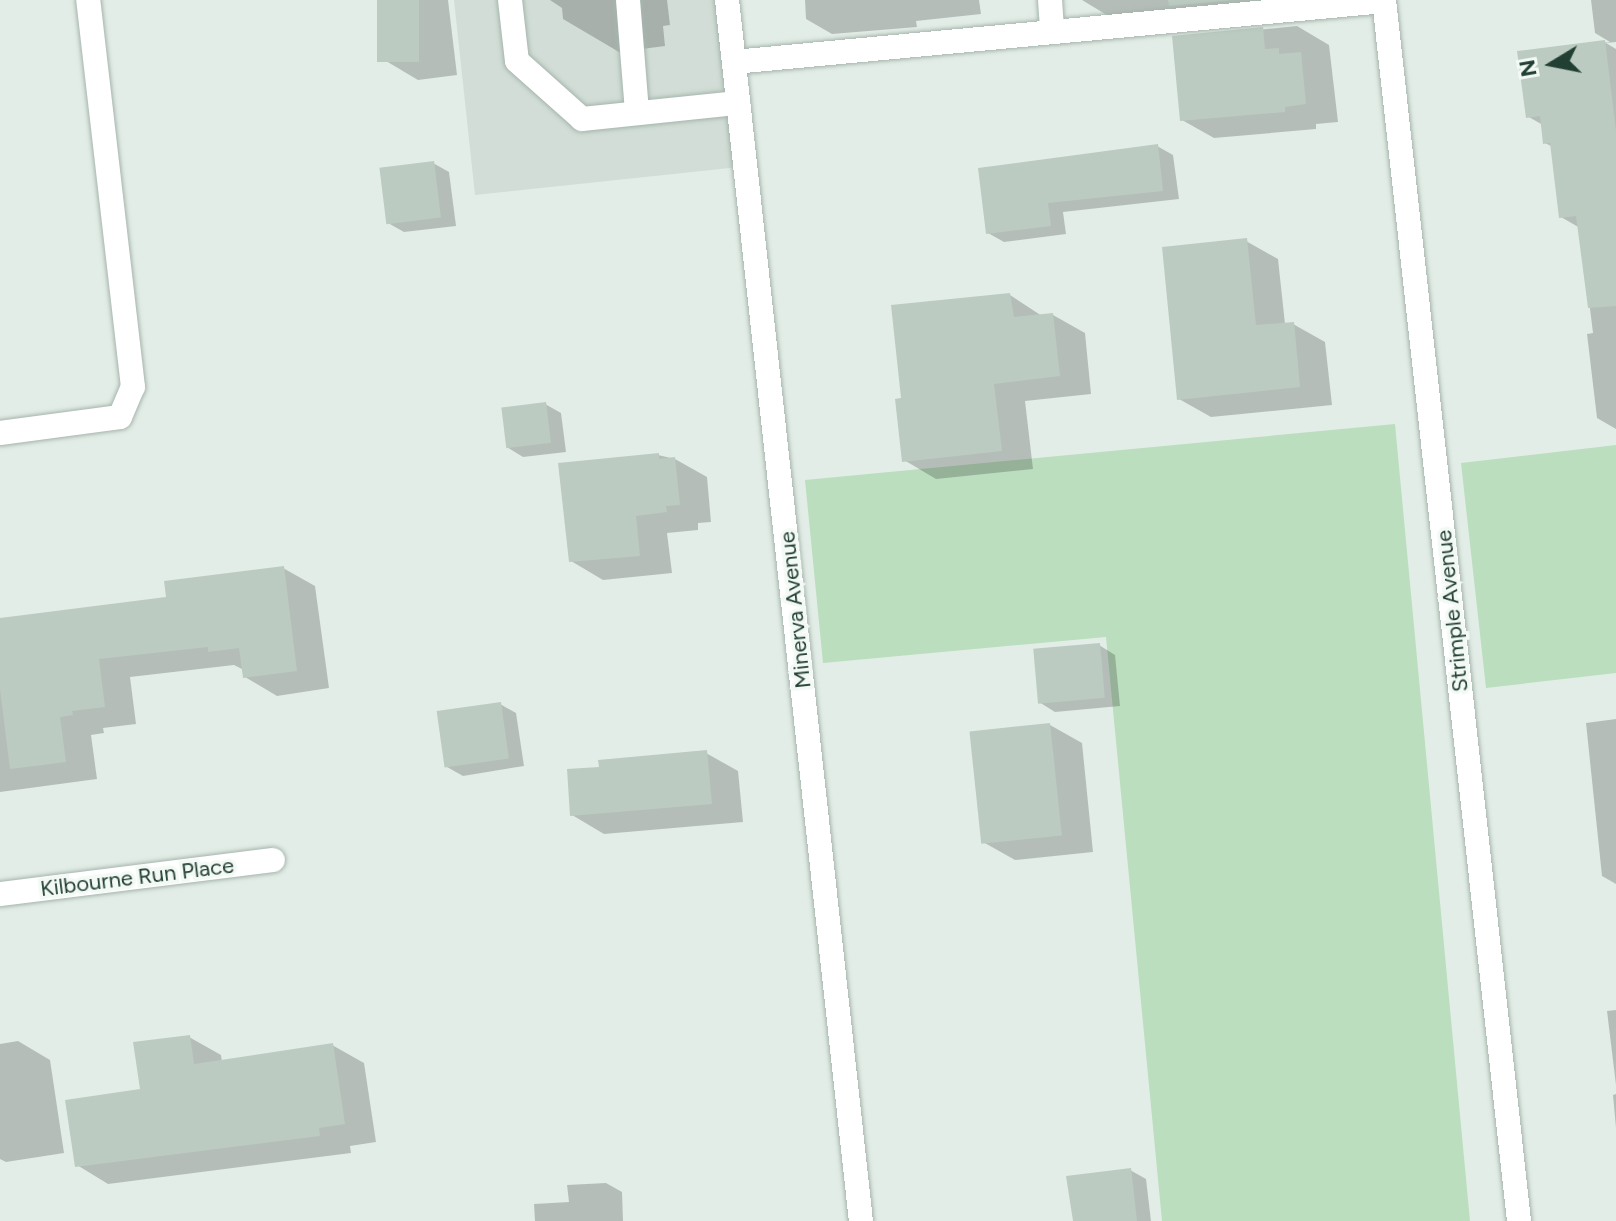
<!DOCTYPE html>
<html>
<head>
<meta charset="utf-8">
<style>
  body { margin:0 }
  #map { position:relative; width:1616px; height:1221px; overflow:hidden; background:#e3ede7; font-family:Figtree,sans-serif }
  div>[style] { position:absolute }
  .built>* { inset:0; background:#d1ddd6 }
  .green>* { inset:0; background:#bbdebf }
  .shadow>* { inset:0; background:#0003 }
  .building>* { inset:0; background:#bbcbc2; transform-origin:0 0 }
  .roads { filter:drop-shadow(0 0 2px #a5b5ad) drop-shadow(0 0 2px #a5b5ad) }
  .minor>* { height:24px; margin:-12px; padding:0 12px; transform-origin:12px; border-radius:12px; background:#fff }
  span { translate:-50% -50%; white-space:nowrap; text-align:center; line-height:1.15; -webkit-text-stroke:7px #f3f9f5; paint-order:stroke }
  .street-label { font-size:22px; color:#223f33 }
  .north { position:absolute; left:1512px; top:24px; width:80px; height:80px; -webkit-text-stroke:6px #f3f9f5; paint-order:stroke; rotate:260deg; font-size:22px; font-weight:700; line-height:32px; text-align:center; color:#223f33 }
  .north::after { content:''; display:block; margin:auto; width:28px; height:36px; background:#223f33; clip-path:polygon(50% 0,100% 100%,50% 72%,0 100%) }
</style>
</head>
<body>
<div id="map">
  <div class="built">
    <div style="clip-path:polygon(454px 0,731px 0,749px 166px,475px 195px)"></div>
  </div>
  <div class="green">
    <div style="clip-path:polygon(1395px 424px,1470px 1221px,1162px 1221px,1106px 637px,823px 663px,805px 480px)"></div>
    <div style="clip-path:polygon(1616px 445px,1616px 673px,1486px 688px,1461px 463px)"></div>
  </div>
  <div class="shadow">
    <div style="clip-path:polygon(379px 0,448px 0,457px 75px,418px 80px,386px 61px)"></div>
    <div style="clip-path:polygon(667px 0,670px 25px,663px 26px,665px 46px,619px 52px,563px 19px,562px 8px,550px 0)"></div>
    <div style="clip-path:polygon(805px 0,979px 0,981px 14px,916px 21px,917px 27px,832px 34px,806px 19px)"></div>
    <div style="clip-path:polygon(1082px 0,1321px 0,1110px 17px)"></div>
    <div style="clip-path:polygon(1591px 0,1616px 0,1616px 42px,1606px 43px,1616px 49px,1616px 429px,1597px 418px,1587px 334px,1593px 333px,1580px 228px,1561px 217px,1553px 147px,1545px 143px,1543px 125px,1527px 116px,1520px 53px,1610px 42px,1595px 33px)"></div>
    <div style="clip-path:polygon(1297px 26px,1329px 45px,1338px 122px,1316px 124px,1316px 129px,1214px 138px,1182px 120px,1174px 38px)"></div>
    <div style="clip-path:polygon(1157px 146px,1173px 155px,1179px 199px,1063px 212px,1066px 234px,1004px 242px,988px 233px)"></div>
    <div style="clip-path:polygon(433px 163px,449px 172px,456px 226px,404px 232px,388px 223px)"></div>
    <div style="clip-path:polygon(1246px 241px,1278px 259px,1285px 324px,1293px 324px,1325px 342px,1332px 405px,1211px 417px,1179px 399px)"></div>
    <div style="clip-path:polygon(1010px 295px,1042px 316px,1053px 315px,1085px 333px,1091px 394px,1025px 401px,1033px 469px,936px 479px,904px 460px,903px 400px)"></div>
    <div style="clip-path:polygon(545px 404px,561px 413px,566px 452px,523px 457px,507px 447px)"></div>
    <div style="clip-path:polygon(658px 455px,675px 459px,707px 477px,711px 522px,698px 523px,698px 530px,667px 533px,672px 573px,603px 580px,571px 561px)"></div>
    <div style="clip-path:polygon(283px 568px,315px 586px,329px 688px,277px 696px,245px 677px,242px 669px,234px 665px,130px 677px,136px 724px,103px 728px,104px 733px,91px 735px,97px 779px,0 792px,0 620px,168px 599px)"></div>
    <div style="clip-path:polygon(1099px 645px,1115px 655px,1120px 706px,1055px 712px,1039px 702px)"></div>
    <div style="clip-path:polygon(500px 704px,516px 713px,524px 766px,463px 776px,447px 767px)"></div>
    <div style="clip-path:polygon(1616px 719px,1616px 884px,1602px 876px,1586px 723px)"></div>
    <div style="clip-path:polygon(1050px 725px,1082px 743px,1093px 852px,1015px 860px,983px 842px)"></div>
    <div style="clip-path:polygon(706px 753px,738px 771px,743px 822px,604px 834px,572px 815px)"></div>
    <div style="clip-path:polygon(1616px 1010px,1616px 1085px,1607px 1011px)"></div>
    <div style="clip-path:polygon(189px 1037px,221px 1055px,222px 1062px,332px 1045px,364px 1063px,376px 1142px,350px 1146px,351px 1153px,108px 1184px,77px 1165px)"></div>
    <div style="clip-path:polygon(18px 1041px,50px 1060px,64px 1153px,6px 1162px,0 1159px,0 1044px)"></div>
    <div style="clip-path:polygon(1616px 1094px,1616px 1128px,1613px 1095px)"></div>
    <div style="clip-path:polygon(1130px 1170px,1146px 1179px,1151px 1221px,1074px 1221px)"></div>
    <div style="clip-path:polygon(606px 1183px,622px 1192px,623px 1221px,535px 1221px,534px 1204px,569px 1202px,567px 1185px)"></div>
  </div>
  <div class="building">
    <div style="left:377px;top:0;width:42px;height:62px"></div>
    <div style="clip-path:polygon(1168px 0,1234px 0,1169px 6px)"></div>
    <div style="clip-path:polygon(1263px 27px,1265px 49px,1279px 48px,1279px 54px,1301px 52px,1306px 104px,1285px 107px,1285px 112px,1180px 121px,1172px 36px)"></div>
    <div style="clip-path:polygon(1605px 40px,1616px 131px,1616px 306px,1588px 308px,1576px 216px,1559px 218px,1550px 143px,1543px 144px,1540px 116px,1526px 118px,1517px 51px)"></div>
    <div style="clip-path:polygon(1158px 144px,1163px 191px,1048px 203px,1051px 226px,986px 234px,978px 168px)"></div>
    <div style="left:434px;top:161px;width:57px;height:55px;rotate:83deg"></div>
    <div style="clip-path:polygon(1247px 238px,1256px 325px,1294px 322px,1300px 387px,1177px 400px,1162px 247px)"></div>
    <div style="clip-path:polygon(1010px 293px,1014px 317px,1053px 313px,1060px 376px,994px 384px,1002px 451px,902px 462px,895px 399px,901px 398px,891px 305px)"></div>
    <div style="left:546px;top:402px;width:41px;height:45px;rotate:83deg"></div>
    <div style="clip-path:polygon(659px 453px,659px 459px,675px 457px,680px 505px,666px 506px,667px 512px,636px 516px,640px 556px,569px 562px,558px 463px)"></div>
    <div style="clip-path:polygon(284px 566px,297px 671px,243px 678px,239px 648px,208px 652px,208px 647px,99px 659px,105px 707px,72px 711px,73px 715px,60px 717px,66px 762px,10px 769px,0 689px,0 618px,166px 597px,164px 581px)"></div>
    <div style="left:1100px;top:643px;width:55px;height:67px;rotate:85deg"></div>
    <div style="left:501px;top:702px;width:57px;height:65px;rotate:82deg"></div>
    <div style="left:1050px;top:723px;width:113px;height:81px;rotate:84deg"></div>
    <div style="clip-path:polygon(707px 750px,712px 804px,570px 816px,567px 769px,599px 767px,598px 760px)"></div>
    <div style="clip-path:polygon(190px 1035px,194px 1064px,333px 1043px,345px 1124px,319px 1128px,320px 1136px,75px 1167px,65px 1100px,140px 1089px,133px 1042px)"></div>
    <div style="clip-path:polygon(1131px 1168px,1137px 1221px,1073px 1221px,1066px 1176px)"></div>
  </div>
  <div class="roads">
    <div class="minor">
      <div style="left:510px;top:0;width:61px;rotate:83.5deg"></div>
      <div style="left:517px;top:61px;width:87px;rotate:41.7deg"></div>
      <div style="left:582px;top:119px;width:157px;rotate:-5.9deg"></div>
      <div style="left:628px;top:0;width:113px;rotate:85.4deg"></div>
      <div style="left:727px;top:0;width:1228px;rotate:83.74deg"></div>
      <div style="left:1050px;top:0;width:32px;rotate:86deg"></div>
      <div style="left:1384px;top:0;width:1228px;rotate:83.69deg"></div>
      <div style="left:734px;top:62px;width:653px;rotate:-5.36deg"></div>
      <div style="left:0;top:433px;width:121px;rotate:-7.6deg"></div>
      <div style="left:120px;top:417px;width:33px;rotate:-67deg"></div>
      <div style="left:133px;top:387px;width:390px;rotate:-96.6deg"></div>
      <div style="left:0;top:894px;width:275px;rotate:-7.1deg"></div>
    </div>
  </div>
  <div class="street-label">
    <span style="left:795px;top:610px;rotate:-96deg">Minerva Avenue</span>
    <span style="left:1452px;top:611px;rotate:-96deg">Strimple Avenue</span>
    <span style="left:137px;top:877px;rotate:-7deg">Kilbourne Run Place</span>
  </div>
  <div class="north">N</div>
</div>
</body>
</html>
